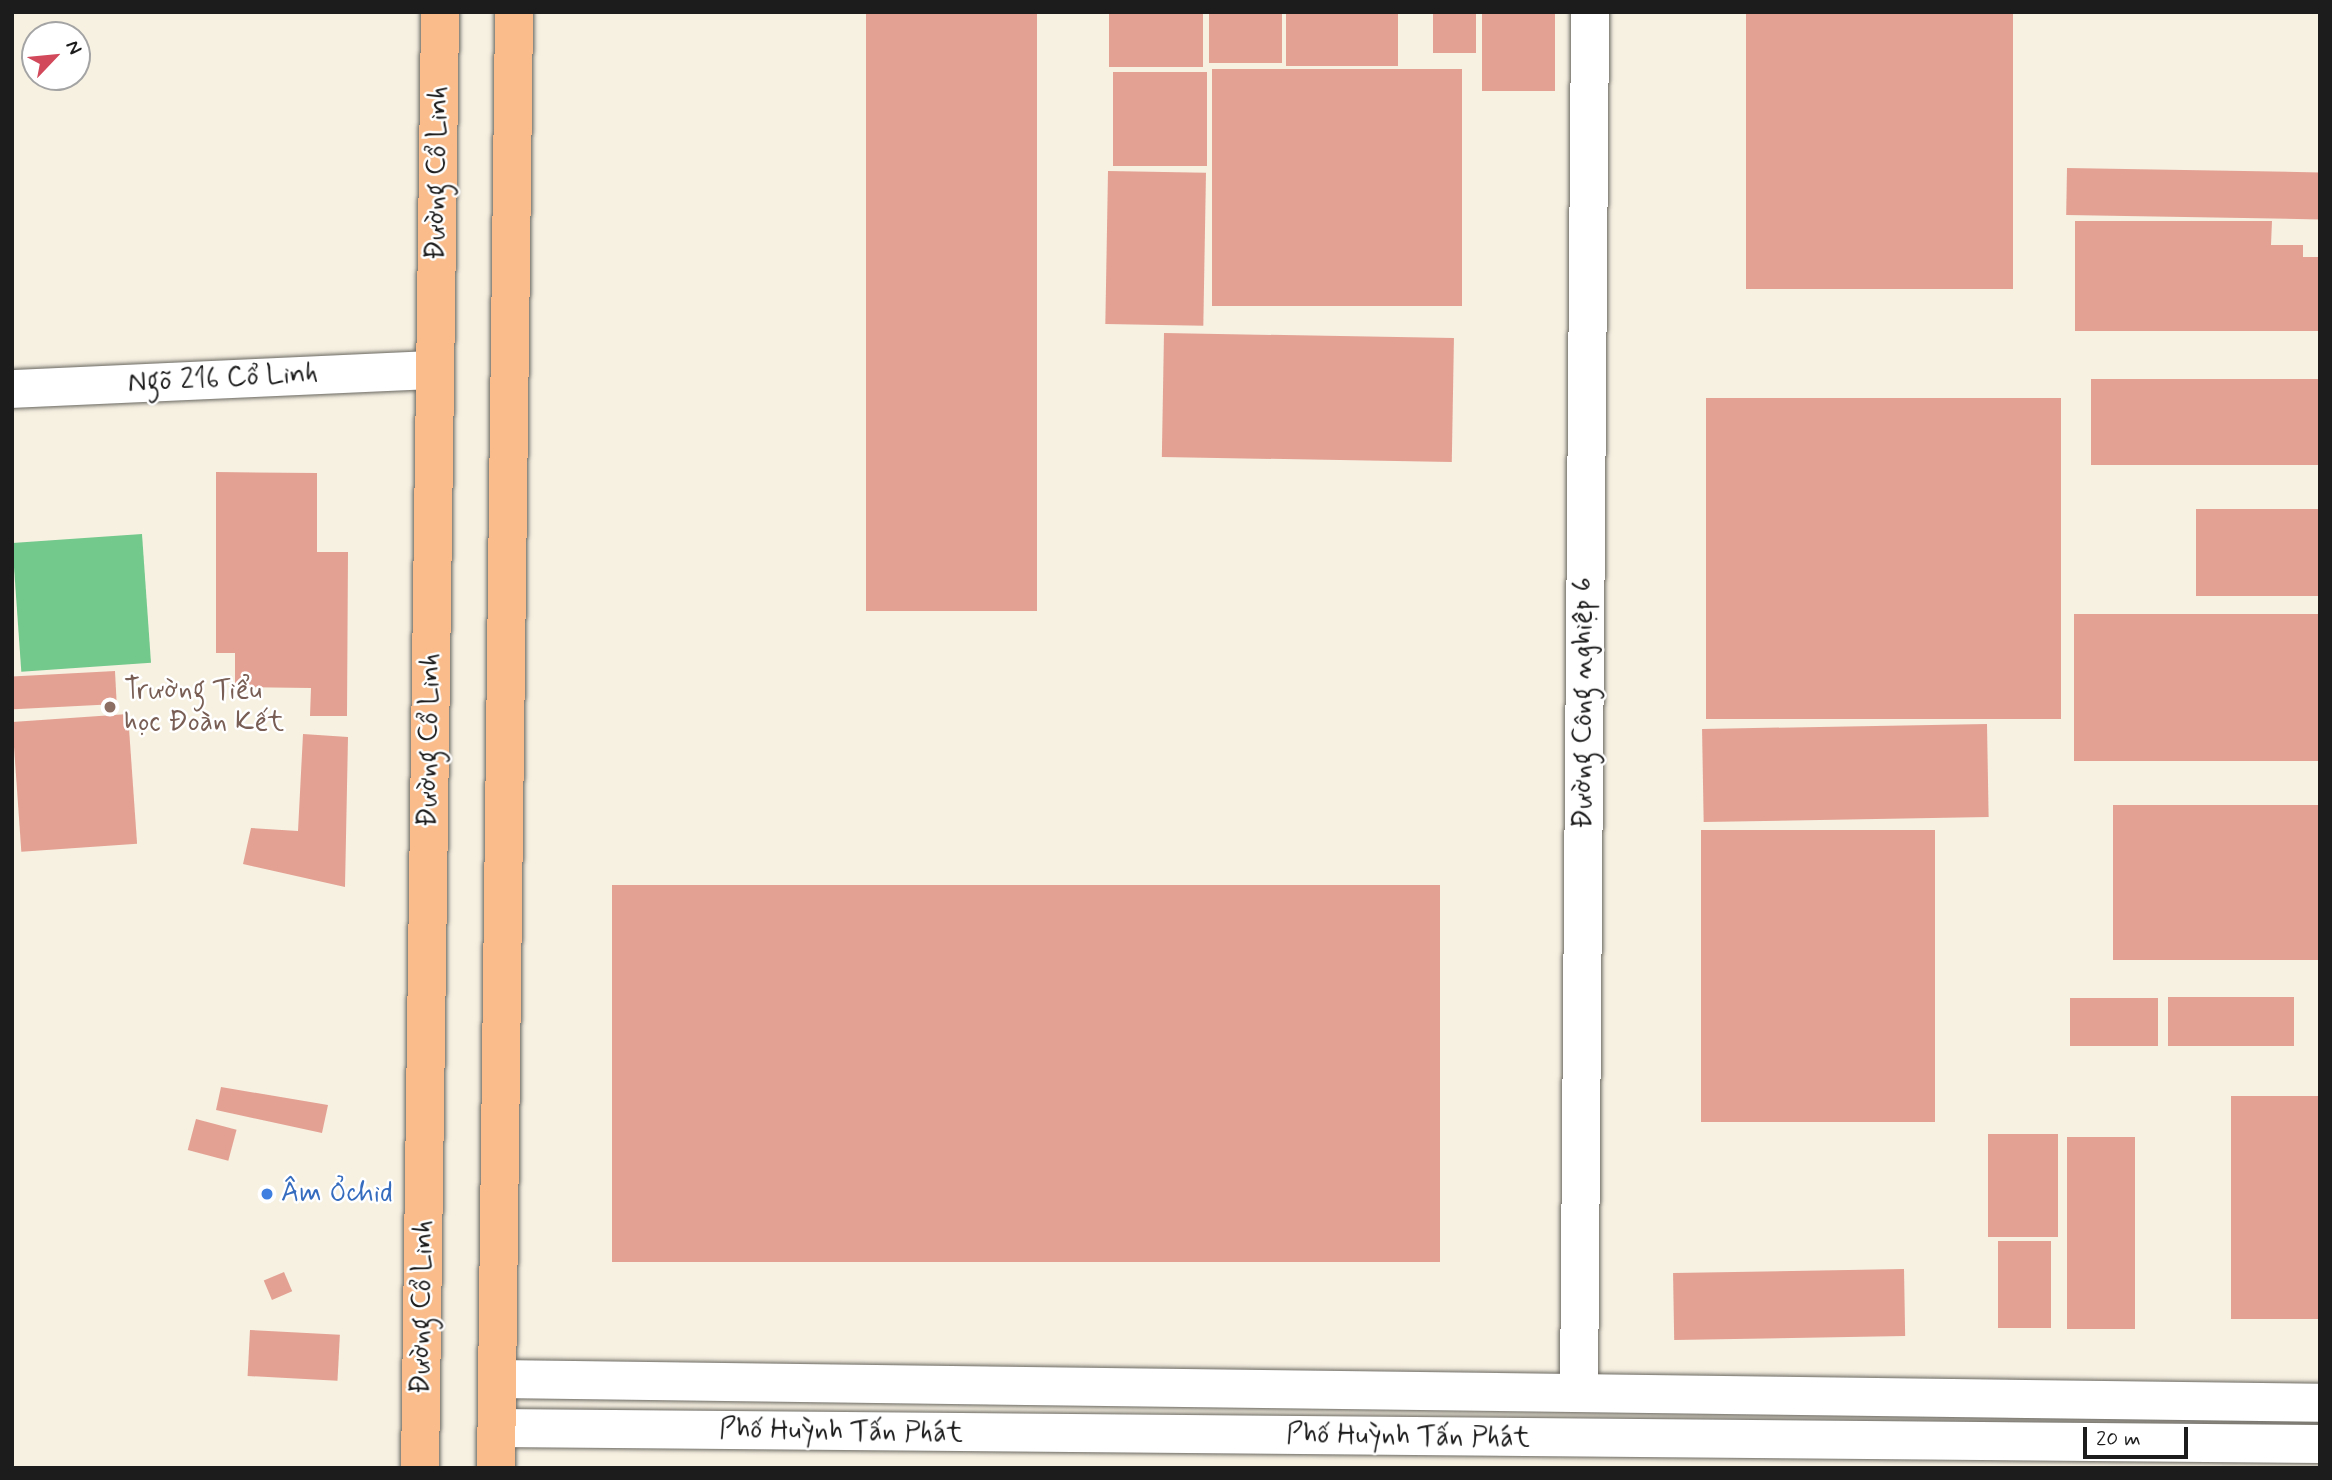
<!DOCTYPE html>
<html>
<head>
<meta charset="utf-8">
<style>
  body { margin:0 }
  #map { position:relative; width:2332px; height:1480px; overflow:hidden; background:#f7f1e2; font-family:Mynerve,sans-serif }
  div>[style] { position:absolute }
  .green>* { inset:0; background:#73c88c; transform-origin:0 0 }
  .building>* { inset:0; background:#e3a193; transform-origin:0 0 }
  .roads { filter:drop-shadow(0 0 2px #696761) drop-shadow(0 0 2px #696761) }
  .minor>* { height:38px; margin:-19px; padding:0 19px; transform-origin:19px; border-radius:19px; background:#fff }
  .tertiary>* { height:38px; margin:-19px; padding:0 19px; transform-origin:19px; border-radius:19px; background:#fff }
  .primary>* { height:38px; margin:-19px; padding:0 19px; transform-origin:19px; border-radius:19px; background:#f9bc8a }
  .dots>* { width:19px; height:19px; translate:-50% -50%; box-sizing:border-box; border:4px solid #fff; border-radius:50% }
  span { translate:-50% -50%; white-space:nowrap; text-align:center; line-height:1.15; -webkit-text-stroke:5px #fff; paint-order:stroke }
  .street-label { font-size:28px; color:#1c1c1c }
  .education-label { font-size:28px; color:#785e54 }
  .left { translate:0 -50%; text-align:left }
  .shop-label { font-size:28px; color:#366cbe }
  .frame { position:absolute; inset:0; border:14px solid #1c1c1c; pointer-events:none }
  .north { position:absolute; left:21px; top:21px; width:70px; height:70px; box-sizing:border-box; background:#fff; border:2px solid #a4a4a4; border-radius:50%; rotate:64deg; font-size:19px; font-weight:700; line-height:28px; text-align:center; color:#1c1c1c }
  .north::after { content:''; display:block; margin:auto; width:24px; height:32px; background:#d1495b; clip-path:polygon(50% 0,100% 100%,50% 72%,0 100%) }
  .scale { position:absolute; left:2083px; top:1427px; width:105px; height:32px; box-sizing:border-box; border:4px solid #1c1c1c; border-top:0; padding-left:9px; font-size:21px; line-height:24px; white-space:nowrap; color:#1c1c1c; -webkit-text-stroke:5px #fff; paint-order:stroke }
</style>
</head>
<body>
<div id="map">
  <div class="green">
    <div style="left:142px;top:534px;width:129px;height:130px;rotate:86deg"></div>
  </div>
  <div class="building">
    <div style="left:866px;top:12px;width:171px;height:599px"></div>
    <div style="left:1109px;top:12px;width:94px;height:55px"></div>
    <div style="left:1209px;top:12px;width:73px;height:51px"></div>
    <div style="left:1286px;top:12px;width:112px;height:54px"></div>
    <div style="left:1433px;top:12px;width:43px;height:41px"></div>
    <div style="left:1482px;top:12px;width:73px;height:79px"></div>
    <div style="left:1746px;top:12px;width:267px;height:277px"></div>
    <div style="left:1212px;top:69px;width:250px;height:237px"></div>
    <div style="left:1113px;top:72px;width:94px;height:94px"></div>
    <div style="left:2067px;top:168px;width:253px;height:47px;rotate:1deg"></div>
    <div style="left:1108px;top:171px;width:98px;height:153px;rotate:1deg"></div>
    <div style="clip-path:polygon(2075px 221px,2272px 221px,2271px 245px,2303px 245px,2303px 257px,2320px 257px,2320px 331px,2075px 331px)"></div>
    <div style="left:1164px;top:333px;width:290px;height:124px;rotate:1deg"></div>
    <div style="left:2320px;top:379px;width:86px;height:229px;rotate:90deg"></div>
    <div style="left:2061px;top:398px;width:321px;height:355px;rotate:90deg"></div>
    <div style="clip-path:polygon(216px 472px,317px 473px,317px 552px,348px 552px,347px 716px,310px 716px,311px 688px,235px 687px,235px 653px,216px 653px)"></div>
    <div style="left:2196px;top:509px;width:124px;height:87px"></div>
    <div style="left:2320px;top:614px;width:147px;height:246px;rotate:90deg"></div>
    <div style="left:115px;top:671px;width:33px;height:103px;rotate:87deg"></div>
    <div style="left:128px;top:714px;width:130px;height:116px;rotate:86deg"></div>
    <div style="left:1987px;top:724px;width:93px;height:285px;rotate:89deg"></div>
    <div style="clip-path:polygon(303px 734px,348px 737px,345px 887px,243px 864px,251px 828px,298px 831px)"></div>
    <div style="left:2113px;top:805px;width:207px;height:155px"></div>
    <div style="left:1935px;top:830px;width:292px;height:234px;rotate:90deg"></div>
    <div style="left:1440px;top:885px;width:377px;height:828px;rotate:90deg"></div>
    <div style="left:2168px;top:997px;width:126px;height:49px"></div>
    <div style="left:2070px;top:998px;width:88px;height:48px"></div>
    <div style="clip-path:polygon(221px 1087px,328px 1105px,322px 1133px,216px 1110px)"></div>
    <div style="left:2320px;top:1096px;width:223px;height:89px;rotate:90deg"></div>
    <div style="left:196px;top:1119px;width:42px;height:32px;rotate:15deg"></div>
    <div style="left:1988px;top:1134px;width:70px;height:103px"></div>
    <div style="left:2067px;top:1137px;width:68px;height:192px"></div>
    <div style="left:1998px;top:1241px;width:53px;height:87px"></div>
    <div style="left:1904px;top:1269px;width:67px;height:231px;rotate:89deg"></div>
    <div style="left:284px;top:1272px;width:21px;height:22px;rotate:67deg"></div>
    <div style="left:250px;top:1330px;width:90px;height:46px;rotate:3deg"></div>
  </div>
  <div class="roads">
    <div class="minor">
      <div style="left:12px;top:389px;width:423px;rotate:-2.6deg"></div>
      <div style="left:1579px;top:1393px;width:1381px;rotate:-89.54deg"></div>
    </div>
    <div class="tertiary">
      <div style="left:498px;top:1379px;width:1822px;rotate:0.75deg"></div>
      <div style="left:497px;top:1428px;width:1823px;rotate:0.5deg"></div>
    </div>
    <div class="primary">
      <div style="left:420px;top:1468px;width:1456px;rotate:-89.21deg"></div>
      <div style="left:496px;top:1468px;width:1456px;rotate:-89.29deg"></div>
    </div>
  </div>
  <div class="dots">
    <div style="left:110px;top:707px;background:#8d6e63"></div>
    <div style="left:267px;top:1194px;background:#3f7fe0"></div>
  </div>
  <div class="street-label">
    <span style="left:438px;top:173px;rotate:-89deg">Đường Cổ Linh</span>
    <span style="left:223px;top:379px;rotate:-3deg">Ngõ 216 Cổ Linh</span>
    <span style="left:1584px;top:703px;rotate:-90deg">Đường Công nghiệp 6</span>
    <span style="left:430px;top:740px;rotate:-89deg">Đường Cổ Linh</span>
    <span style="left:423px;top:1307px;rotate:-89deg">Đường Cổ Linh</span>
    <span style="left:841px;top:1432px;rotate:1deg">Phố Huỳnh Tấn Phát</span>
    <span style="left:1408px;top:1437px;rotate:1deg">Phố Huỳnh Tấn Phát</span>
  </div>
  <div class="education-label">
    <span class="left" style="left:124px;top:707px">Trường Tiểu<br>học Đoàn Kết</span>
  </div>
  <div class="shop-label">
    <span class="left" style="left:281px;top:1194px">Âm Ỏchid</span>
  </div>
  <div class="frame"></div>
  <div class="north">N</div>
  <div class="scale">20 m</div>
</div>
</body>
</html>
